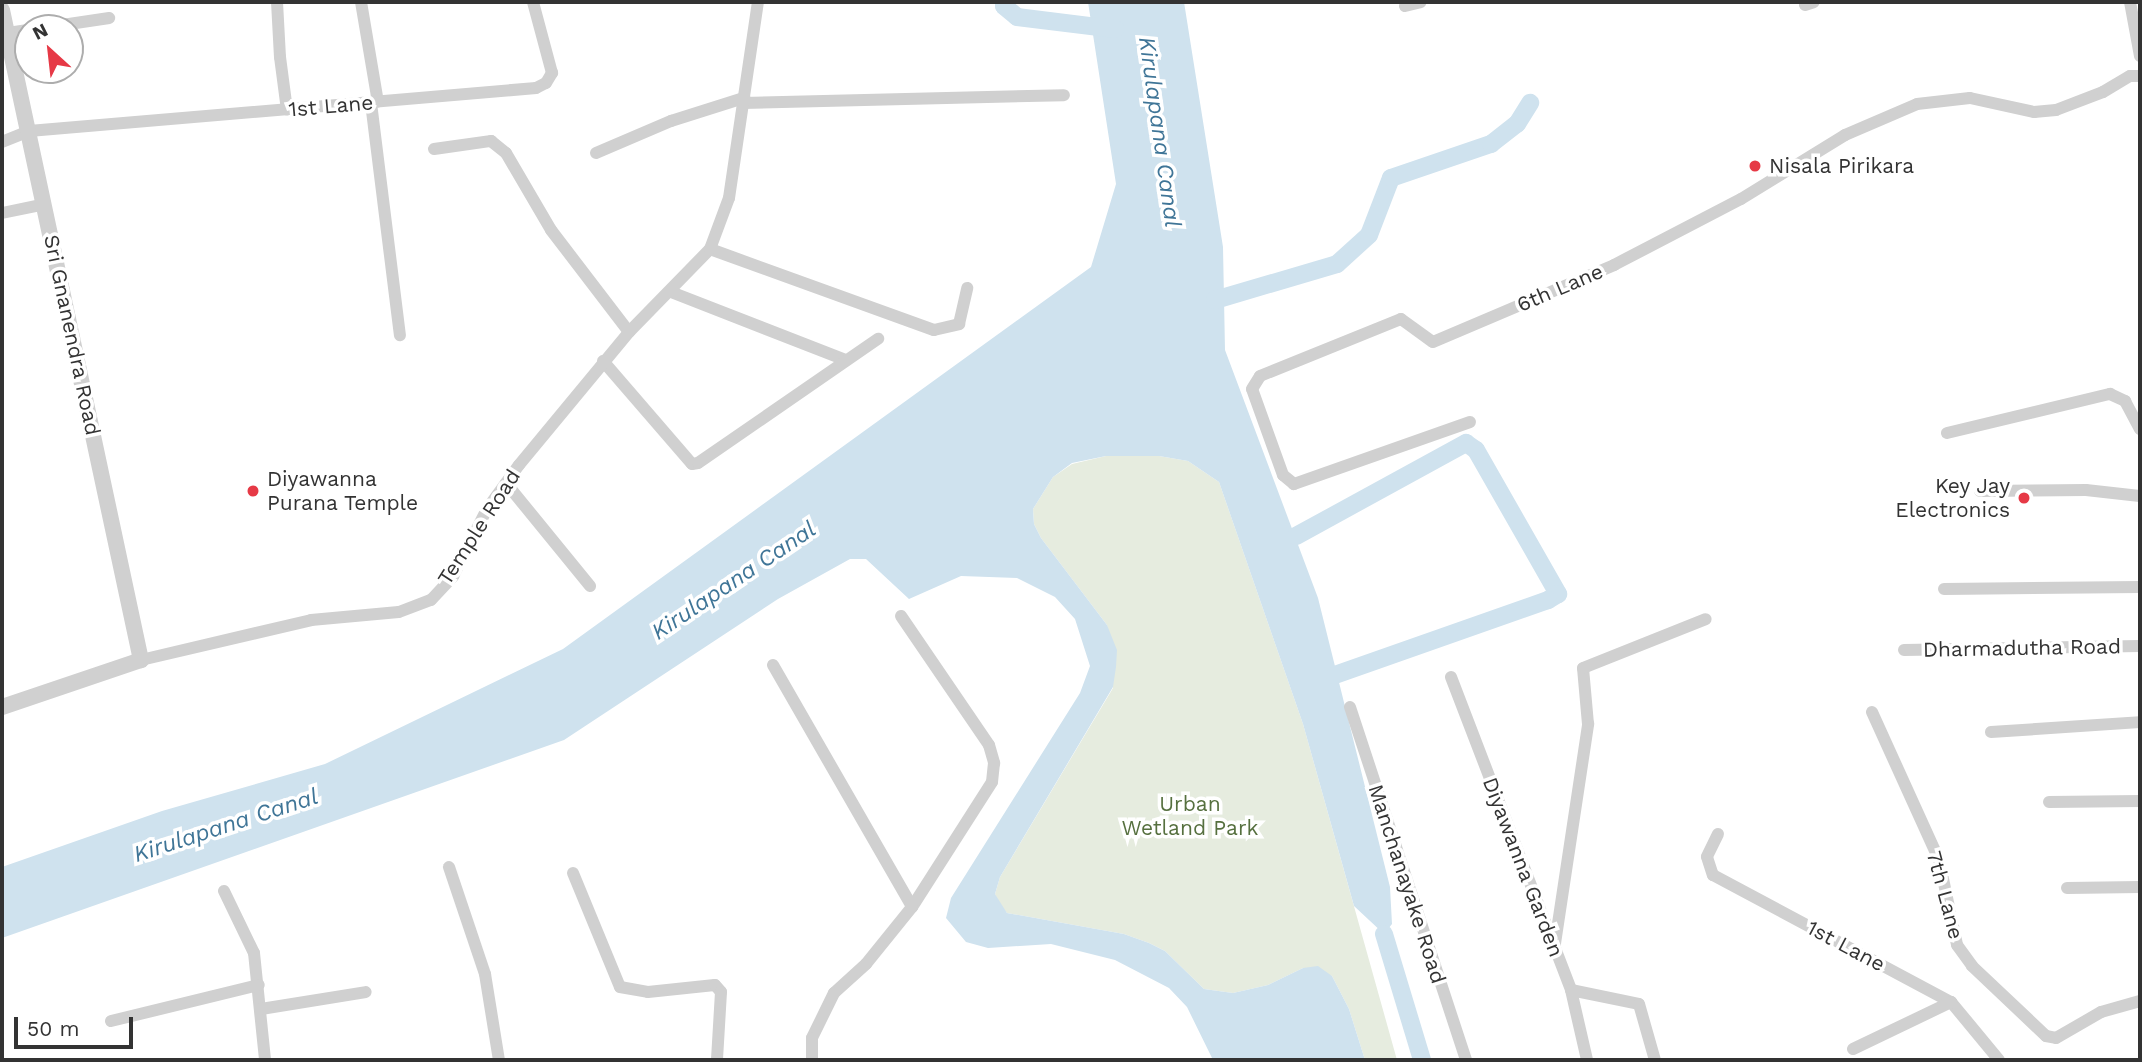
<!DOCTYPE html>
<html>
<head>
<meta charset="utf-8">
<style>
  body { margin:0 }
  #map { position:relative; width:2142px; height:1062px; overflow:hidden; background:#fff; font-family:"Work Sans",sans-serif }
  div>[style] { position:absolute }
  .green>* { inset:0; background:#e6ecdf }
  .water>* { inset:0; background:#cfe2ee }
  .canal>* { height:18px; margin:-9px; padding:0 9px; transform-origin:9px; border-radius:9px; background:#cfe2ee }
  .minor>* { height:12px; margin:-6px; padding:0 6px; transform-origin:6px; border-radius:6px; background:#d0d0d0 }
  .tertiary>* { height:16px; margin:-8px; padding:0 8px; transform-origin:8px; border-radius:8px; background:#d0d0d0 }
  .dots>* { width:19px; height:19px; translate:-50% -50%; box-sizing:border-box; border:4px solid #fff; border-radius:50% }
  span { translate:-50% -50%; white-space:nowrap; text-align:center; line-height:1.15; -webkit-text-stroke:7px #fff; paint-order:stroke }
  .street-label { font-size:21px; color:#333 }
  .poi-label { font-size:21px; color:#333 }
  .left { translate:0 -50%; text-align:left }
  .right { translate:-100% -50%; text-align:right }
  .park-label { font-size:21px; color:#56703f }
  .water-label { font-size:23px; color:#3f7597; font-style:italic }
  .frame { position:absolute; inset:0; border:4px solid #333; pointer-events:none }
  .north { position:absolute; left:14px; top:14px; width:70px; height:70px; box-sizing:border-box; background:#fff; border:2px solid #adadad; border-radius:50%; rotate:333deg; font-size:19px; font-weight:700; line-height:28px; text-align:center; color:#333 }
  .north::after { content:''; display:block; margin:auto; width:24px; height:32px; background:#e63946; clip-path:polygon(50% 0,100% 100%,50% 72%,0 100%) }
  .scale { position:absolute; left:14px; top:1017px; width:119px; height:32px; box-sizing:border-box; border:4px solid #333; border-top:0; padding-left:9px; font-size:21px; line-height:24px; white-space:nowrap; color:#333; -webkit-text-stroke:5px #fff; paint-order:stroke }
</style>
</head>
<body>
<div id="map">
  <div class="green">
    <div style="clip-path:polygon(1106px 456px,1159px 456px,1188px 461px,1219px 482px,1303px 724px,1397px 1060px,1365px 1060px,1349px 1009px,1332px 976px,1303px 968px,1268px 985px,1233px 993px,1204px 989px,1165px 951px,1149px 943px,1124px 934px,1007px 913px,999px 903px,995px 894px,1000px 877px,1113px 688px,1107px 625px,1041px 538px,1034px 524px,1033px 509px,1053px 477px,1072px 464px)"></div>
  </div>
  <div class="water">
    <div style="clip-path:polygon(1088px 2px,1184px 2px,1223px 247px,1225px 350px,1318px 598px,1390px 887px,1392px 924px,1384px 934px,1354px 906px,1303px 724px,1219px 482px,1188px 461px,1159px 456px,1106px 456px,1072px 463px,1053px 477px,1033px 509px,1034px 524px,1041px 538px,1107px 625px,1117px 650px,1116px 667px,1113px 687px,1000px 877px,995px 894px,1007px 913px,1124px 934px,1149px 943px,1165px 951px,1204px 989px,1233px 993px,1268px 985px,1303px 968px,1318px 966px,1332px 976px,1349px 1009px,1365px 1060px,1213px 1060px,1187px 1007px,1169px 988px,1115px 960px,1051px 944px,988px 948px,966px 942px,946px 918px,951px 898px,1080px 693px,1090px 666px,1075px 619px,1055px 597px,1017px 578px,961px 576px,909px 599px,866px 559px,850px 559px,778px 599px,564px 740px,2px 938px,2px 867px,162px 811px,325px 764px,563px 649px,1091px 267px,1116px 184px)"></div>
  </div>
  <div class="canal">
    <div style="left:1004px;top:2px;width:4px;rotate:90deg"></div>
    <div style="left:1004px;top:6px;width:17px;rotate:40deg"></div>
    <div style="left:1017px;top:17px;width:99px;rotate:7deg"></div>
    <div style="left:1215px;top:300px;width:127px;rotate:-16.4deg"></div>
    <div style="left:1337px;top:264px;width:43px;rotate:-42.2deg"></div>
    <div style="left:1369px;top:235px;width:61px;rotate:-68.9deg"></div>
    <div style="left:1391px;top:178px;width:106px;rotate:-18.8deg"></div>
    <div style="left:1491px;top:144px;width:33px;rotate:-38deg"></div>
    <div style="left:1517px;top:124px;width:25px;rotate:-58deg"></div>
    <div style="left:1296px;top:536px;width:194px;rotate:-28.7deg"></div>
    <div style="left:1466px;top:443px;width:12px;rotate:35deg"></div>
    <div style="left:1476px;top:450px;width:166px;rotate:60.3deg"></div>
    <div style="left:1558px;top:594px;width:12px;rotate:149deg"></div>
    <div style="left:1548px;top:600px;width:226px;rotate:160.6deg"></div>
    <div style="left:1384px;top:934px;width:132px;rotate:73.2deg"></div>
  </div>
  <div class="minor">
    <div style="left:277px;top:2px;width:55px;rotate:86.9deg"></div>
    <div style="left:280px;top:57px;width:53px;rotate:82.5deg"></div>
    <div style="left:361px;top:2px;width:101px;rotate:80.4deg"></div>
    <div style="left:2130px;top:2px;width:55px;rotate:79.5deg"></div>
    <div style="left:1805px;top:5px;width:9px;rotate:-18deg"></div>
    <div style="left:1405px;top:6px;width:16px;rotate:-14deg"></div>
    <div style="left:42px;top:28px;width:68px;rotate:-8.5deg"></div>
    <div style="left:8px;top:33px;width:20px;rotate:-9deg"></div>
    <div style="left:371px;top:103px;width:234px;rotate:82.9deg"></div>
    <div style="left:743px;top:103px;width:321px;rotate:-1.4deg"></div>
    <div style="left:2px;top:142px;width:29px;rotate:-22deg"></div>
    <div style="left:29px;top:131px;width:509px;rotate:-4.85deg"></div>
    <div style="left:536px;top:88px;width:11px;rotate:-27deg"></div>
    <div style="left:546px;top:83px;width:12px;rotate:-59deg"></div>
    <div style="left:552px;top:73px;width:73px;rotate:-105deg"></div>
    <div style="left:434px;top:149px;width:58px;rotate:-8deg"></div>
    <div style="left:491px;top:141px;width:19px;rotate:39deg"></div>
    <div style="left:506px;top:153px;width:89px;rotate:59.7deg"></div>
    <div style="left:551px;top:230px;width:128px;rotate:52.6deg"></div>
    <div style="left:596px;top:153px;width:82px;rotate:-23.1deg"></div>
    <div style="left:671px;top:121px;width:77px;rotate:-17.5deg"></div>
    <div style="left:2px;top:213px;width:44px;rotate:-11.8deg"></div>
    <div style="left:710px;top:249px;width:238px;rotate:19.9deg"></div>
    <div style="left:934px;top:330px;width:26px;rotate:-13deg"></div>
    <div style="left:959px;top:324px;width:37px;rotate:-77deg"></div>
    <div style="left:671px;top:292px;width:187px;rotate:21.3deg"></div>
    <div style="left:603px;top:361px;width:136px;rotate:49.2deg"></div>
    <div style="left:692px;top:464px;width:6px;rotate:-9deg"></div>
    <div style="left:698px;top:463px;width:219px;rotate:-34.6deg"></div>
    <div style="left:1470px;top:422px;width:187px;rotate:160.6deg"></div>
    <div style="left:1294px;top:484px;width:14px;rotate:-141deg"></div>
    <div style="left:1283px;top:475px;width:91px;rotate:-109.8deg"></div>
    <div style="left:1252px;top:389px;width:15px;rotate:-58deg"></div>
    <div style="left:1260px;top:376px;width:152px;rotate:-22deg"></div>
    <div style="left:1401px;top:319px;width:39px;rotate:36deg"></div>
    <div style="left:1433px;top:342px;width:197px;rotate:-23deg"></div>
    <div style="left:1614px;top:265px;width:143px;rotate:-27.5deg"></div>
    <div style="left:1741px;top:199px;width:122px;rotate:-31.6deg"></div>
    <div style="left:1845px;top:135px;width:78px;rotate:-23.3deg"></div>
    <div style="left:1917px;top:104px;width:53px;rotate:-6.5deg"></div>
    <div style="left:1970px;top:98px;width:66px;rotate:12.3deg"></div>
    <div style="left:2034px;top:112px;width:22px;rotate:-5deg"></div>
    <div style="left:2056px;top:110px;width:50px;rotate:-21deg"></div>
    <div style="left:2103px;top:92px;width:31px;rotate:-31deg"></div>
    <div style="left:2130px;top:76px;width:10px"></div>
    <div style="left:1947px;top:433px;width:168px;rotate:-13.5deg"></div>
    <div style="left:2110px;top:394px;width:17px;rotate:25deg"></div>
    <div style="left:2125px;top:401px;width:32px;rotate:62deg"></div>
    <div style="left:506px;top:483px;width:133px;rotate:50.8deg"></div>
    <div style="left:1980px;top:491px;width:106px;rotate:-0.5deg"></div>
    <div style="left:2086px;top:490px;width:54px;rotate:6.3deg"></div>
    <div style="left:1944px;top:589px;width:196px;rotate:-0.6deg"></div>
    <div style="left:901px;top:616px;width:156px;rotate:55.7deg"></div>
    <div style="left:989px;top:745px;width:19px;rotate:74deg"></div>
    <div style="left:994px;top:763px;width:19px;rotate:96deg"></div>
    <div style="left:992px;top:782px;width:148px;rotate:122.6deg"></div>
    <div style="left:1904px;top:650px;width:236px;rotate:-1deg"></div>
    <div style="left:141px;top:660px;width:175px;rotate:-13.2deg"></div>
    <div style="left:311px;top:620px;width:88px;rotate:-5.2deg"></div>
    <div style="left:399px;top:612px;width:34px;rotate:-21deg"></div>
    <div style="left:431px;top:600px;width:33px;rotate:-47deg"></div>
    <div style="left:453px;top:576px;width:75px;rotate:-63.1deg"></div>
    <div style="left:487px;top:509px;width:54px;rotate:-54deg"></div>
    <div style="left:519px;top:465px;width:173px;rotate:-50.4deg"></div>
    <div style="left:629px;top:332px;width:116px;rotate:-45.7deg"></div>
    <div style="left:710px;top:249px;width:54px;rotate:-69.6deg"></div>
    <div style="left:729px;top:198px;width:198px;rotate:-81.6deg"></div>
    <div style="left:773px;top:665px;width:279px;rotate:60.1deg"></div>
    <div style="left:912px;top:907px;width:73px;rotate:128.9deg"></div>
    <div style="left:866px;top:964px;width:43px;rotate:137.8deg"></div>
    <div style="left:834px;top:993px;width:50px;rotate:116.1deg"></div>
    <div style="left:812px;top:1038px;width:22px;rotate:90deg"></div>
    <div style="left:1451px;top:677px;width:335px;rotate:69deg"></div>
    <div style="left:1571px;top:990px;width:72px;rotate:77.1deg"></div>
    <div style="left:1350px;top:707px;width:372px;rotate:71.8deg"></div>
    <div style="left:1872px;top:712px;width:162px;rotate:65.6deg"></div>
    <div style="left:1939px;top:860px;width:87px;rotate:78deg"></div>
    <div style="left:1957px;top:945px;width:26px;rotate:54deg"></div>
    <div style="left:1972px;top:966px;width:102px;rotate:43.4deg"></div>
    <div style="left:2046px;top:1036px;width:10px;rotate:11deg"></div>
    <div style="left:2056px;top:1038px;width:52px;rotate:-30deg"></div>
    <div style="left:2101px;top:1012px;width:41px;rotate:-15.8deg"></div>
    <div style="left:1991px;top:732px;width:149px;rotate:-3.8deg"></div>
    <div style="left:2049px;top:802px;width:91px;rotate:-0.6deg"></div>
    <div style="left:1718px;top:834px;width:25px;rotate:116deg"></div>
    <div style="left:1707px;top:857px;width:19px;rotate:72deg"></div>
    <div style="left:1713px;top:875px;width:270px;rotate:28.1deg"></div>
    <div style="left:1951px;top:1002px;width:75px;rotate:50.4deg"></div>
    <div style="left:449px;top:867px;width:113px;rotate:71.4deg"></div>
    <div style="left:485px;top:974px;width:87px;rotate:80.8deg"></div>
    <div style="left:573px;top:873px;width:123px;rotate:67.6deg"></div>
    <div style="left:620px;top:987px;width:28px;rotate:10deg"></div>
    <div style="left:648px;top:992px;width:67px;rotate:-6deg"></div>
    <div style="left:715px;top:985px;width:9px;rotate:49deg"></div>
    <div style="left:721px;top:992px;width:68px;rotate:93.4deg"></div>
    <div style="left:2067px;top:888px;width:73px;rotate:-0.8deg"></div>
    <div style="left:224px;top:891px;width:69px;rotate:64.2deg"></div>
    <div style="left:254px;top:953px;width:108px;rotate:84.1deg"></div>
    <div style="left:1554px;top:950px;width:229px;rotate:-81.4deg"></div>
    <div style="left:1588px;top:724px;width:56px;rotate:-95.1deg"></div>
    <div style="left:1583px;top:668px;width:132px;rotate:-21.7deg"></div>
    <div style="left:1571px;top:990px;width:69px;rotate:11.6deg"></div>
    <div style="left:1639px;top:1004px;width:58px;rotate:74.1deg"></div>
    <div style="left:261px;top:1009px;width:106px;rotate:-9.2deg"></div>
    <div style="left:111px;top:1021px;width:152px;rotate:-13.7deg"></div>
    <div style="left:1853px;top:1049px;width:109px;rotate:-25.6deg"></div>
  </div>
  <div class="tertiary">
    <div style="left:2px;top:10px;width:665px;rotate:77.93deg"></div>
    <div style="left:141px;top:660px;width:147px;rotate:161.3deg"></div>
  </div>
  <div class="dots">
    <div style="left:1755px;top:166px;background:#e63946"></div>
    <div style="left:253px;top:491px;background:#e63946"></div>
    <div style="left:2024px;top:498px;background:#e63946"></div>
  </div>
  <div class="street-label">
    <span style="left:331px;top:106px;rotate:-5deg">1st Lane</span>
    <span style="left:1560px;top:288px;rotate:-23deg">6th Lane</span>
    <span style="left:72px;top:335px;rotate:78deg">Sri Gnanendra Road</span>
    <span style="left:479px;top:527px;rotate:-57deg">Temple Road</span>
    <span style="left:2022px;top:648px;rotate:-1deg">Dharmadutha Road</span>
    <span style="left:1523px;top:867px;rotate:69deg">Diyawanna Garden</span>
    <span style="left:1407px;top:884px;rotate:72deg">Manchanayake Road</span>
    <span style="left:1945px;top:895px;rotate:75deg">7th Lane</span>
    <span style="left:1846px;top:946px;rotate:28deg">1st Lane</span>
  </div>
  <div class="poi-label">
    <span class="left" style="left:1769px;top:166px">Nisala Pirikara</span>
    <span class="left" style="left:267px;top:491px">Diyawanna<br>Purana Temple</span>
    <span class="right" style="left:2010px;top:498px">Key Jay<br>Electronics</span>
  </div>
  <div class="park-label">
    <span style="left:1190px;top:816px">Urban<br>Wetland Park</span>
  </div>
  <div class="water-label">
    <span style="left:1159px;top:132px;rotate:82deg">Kirulapana Canal</span>
    <span style="left:734px;top:581px;rotate:-34deg">Kirulapana Canal</span>
    <span style="left:226px;top:826px;rotate:-18deg">Kirulapana Canal</span>
  </div>
  <div class="frame"></div>
  <div class="north">N</div>
  <div class="scale">50 m</div>
</div>
</body>
</html>
